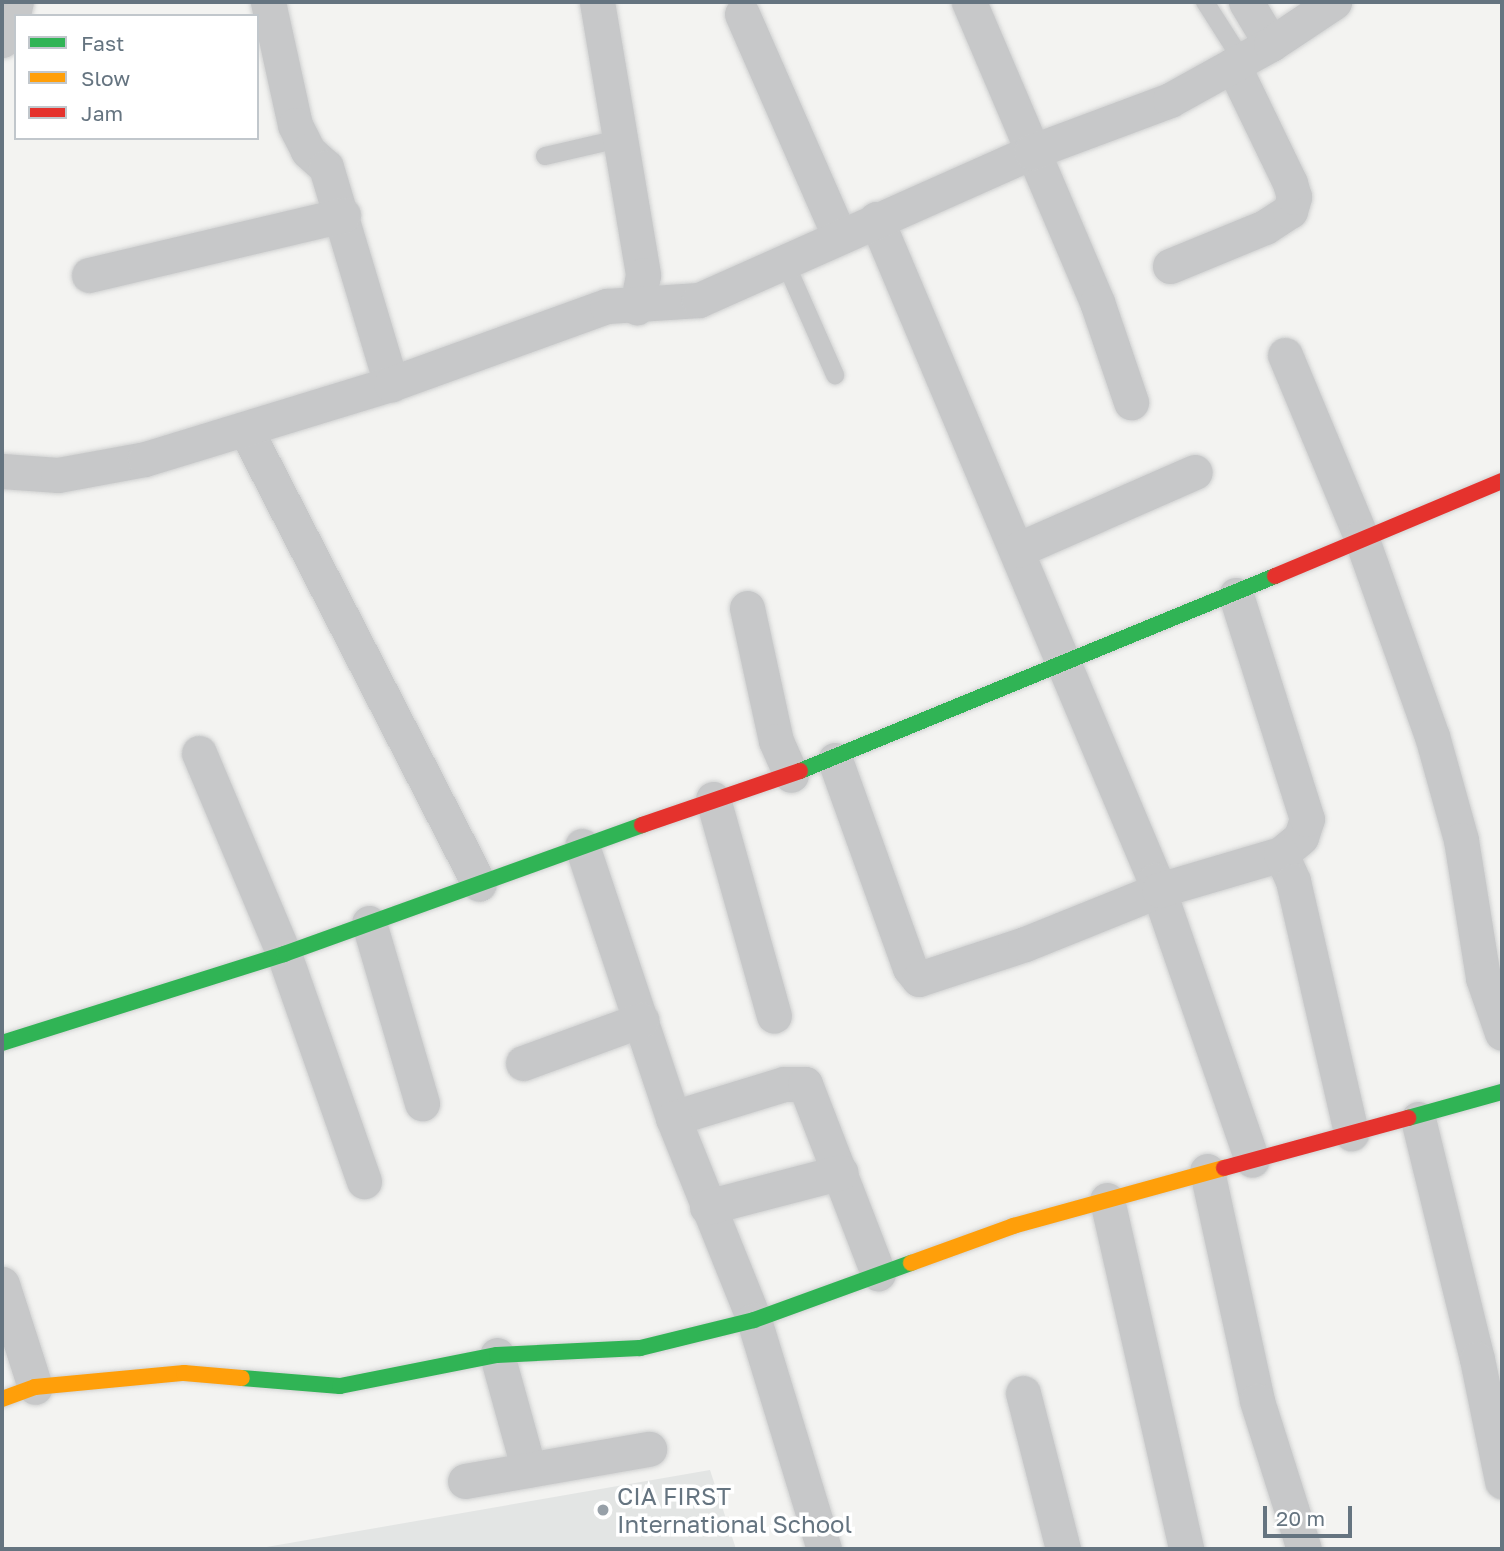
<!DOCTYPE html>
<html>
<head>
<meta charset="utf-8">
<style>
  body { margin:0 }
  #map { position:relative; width:1504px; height:1551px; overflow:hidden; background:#f3f3f1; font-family:"Golos Text",sans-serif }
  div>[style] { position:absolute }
  .built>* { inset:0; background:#e3e5e4 }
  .roads { filter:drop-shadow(0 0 2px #d0d1d1) drop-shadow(0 0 2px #d0d1d1) }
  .lane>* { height:18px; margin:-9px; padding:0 9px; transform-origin:9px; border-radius:9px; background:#c7c8c9 }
  .street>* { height:35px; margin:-17.5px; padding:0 17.5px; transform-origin:17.5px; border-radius:17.5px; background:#c7c8c9 }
  .fast>* { height:16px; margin:-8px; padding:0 8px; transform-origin:8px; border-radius:8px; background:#30b455 }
  .slow>* { height:16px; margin:-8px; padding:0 8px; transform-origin:8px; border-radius:8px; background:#ff9f0a }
  .jam>* { height:16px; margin:-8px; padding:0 8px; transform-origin:8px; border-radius:8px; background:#e5322d }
  .dots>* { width:19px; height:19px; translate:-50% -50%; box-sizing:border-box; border:4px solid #fff; border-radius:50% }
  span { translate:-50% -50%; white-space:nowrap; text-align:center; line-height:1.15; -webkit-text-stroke:7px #fff; paint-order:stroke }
  .poi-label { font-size:24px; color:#657480 }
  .left { translate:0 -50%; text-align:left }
  .frame { position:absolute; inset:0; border:4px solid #657480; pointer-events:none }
  .legend { position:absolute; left:14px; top:14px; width:245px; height:126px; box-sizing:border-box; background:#fff; border:2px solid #c1c7cc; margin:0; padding:9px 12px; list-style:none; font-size:21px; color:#657480 }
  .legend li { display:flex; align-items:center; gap:14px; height:35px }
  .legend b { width:35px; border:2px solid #c1c7cc }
  .scale { position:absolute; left:1263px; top:1506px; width:89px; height:32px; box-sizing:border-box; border:4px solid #657480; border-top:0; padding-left:9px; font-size:21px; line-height:24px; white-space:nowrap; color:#657480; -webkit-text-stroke:5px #fff; paint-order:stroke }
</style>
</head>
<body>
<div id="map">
  <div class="built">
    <div style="clip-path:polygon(710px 1470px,736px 1549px,255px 1549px)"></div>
  </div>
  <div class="roads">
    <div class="lane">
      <div style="left:1205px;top:2px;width:69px;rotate:57.5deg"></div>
      <div style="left:545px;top:156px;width:80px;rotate:-13deg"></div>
      <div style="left:785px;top:262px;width:124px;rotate:66.1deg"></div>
    </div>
    <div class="street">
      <div style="left:268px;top:2px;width:126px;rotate:77.6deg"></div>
      <div style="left:295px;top:125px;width:29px;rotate:63deg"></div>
      <div style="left:308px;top:151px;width:24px;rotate:42deg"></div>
      <div style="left:326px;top:167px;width:227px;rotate:73.3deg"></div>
      <div style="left:597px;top:2px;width:277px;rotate:80.4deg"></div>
      <div style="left:643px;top:275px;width:33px;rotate:101deg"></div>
      <div style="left:969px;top:2px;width:326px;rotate:66.9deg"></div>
      <div style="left:1097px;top:302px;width:106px;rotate:71.2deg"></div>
      <div style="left:1246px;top:2px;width:49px;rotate:59.2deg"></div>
      <div style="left:742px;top:14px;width:241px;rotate:66.3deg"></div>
      <div style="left:2px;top:40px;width:7px;rotate:-34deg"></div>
      <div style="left:8px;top:36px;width:35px;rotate:-77deg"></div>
      <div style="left:876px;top:219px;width:717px;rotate:67.12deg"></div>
      <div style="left:1155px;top:880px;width:296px;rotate:70.9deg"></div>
      <div style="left:1170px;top:266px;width:103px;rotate:-22.3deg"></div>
      <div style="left:1265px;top:227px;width:30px;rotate:-33deg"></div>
      <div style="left:1290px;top:211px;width:15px;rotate:-74deg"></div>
      <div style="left:1294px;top:197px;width:15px;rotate:-106deg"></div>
      <div style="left:1290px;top:183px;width:131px;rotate:-115.8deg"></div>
      <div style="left:89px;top:275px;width:261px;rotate:-13.3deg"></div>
      <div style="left:1285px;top:355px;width:197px;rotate:67.3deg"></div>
      <div style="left:1361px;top:537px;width:211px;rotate:70.4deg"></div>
      <div style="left:1432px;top:736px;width:108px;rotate:74.4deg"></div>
      <div style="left:1461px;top:840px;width:140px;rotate:80.9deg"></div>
      <div style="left:1483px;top:978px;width:58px;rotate:70.9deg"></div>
      <div style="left:246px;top:430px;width:510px;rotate:62.83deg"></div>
      <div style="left:2px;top:471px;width:56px;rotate:4.1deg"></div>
      <div style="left:58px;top:475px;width:88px;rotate:-10.4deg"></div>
      <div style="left:145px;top:459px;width:257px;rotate:-17deg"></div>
      <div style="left:391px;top:384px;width:230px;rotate:-19.9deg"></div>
      <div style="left:607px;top:306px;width:92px;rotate:-3.7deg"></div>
      <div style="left:699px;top:300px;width:363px;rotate:-24deg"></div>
      <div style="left:1031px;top:152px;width:148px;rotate:-20.5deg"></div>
      <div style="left:1170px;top:100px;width:115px;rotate:-29deg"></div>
      <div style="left:1271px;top:44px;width:76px;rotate:-33.7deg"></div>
      <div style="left:1017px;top:550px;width:194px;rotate:-23.7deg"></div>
      <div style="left:747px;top:608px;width:136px;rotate:77.7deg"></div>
      <div style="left:776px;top:741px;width:37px;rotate:66deg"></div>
      <div style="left:199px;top:753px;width:218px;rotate:67.1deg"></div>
      <div style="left:284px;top:954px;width:241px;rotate:70.6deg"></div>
      <div style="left:835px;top:760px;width:221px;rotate:70.2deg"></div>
      <div style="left:910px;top:968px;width:14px;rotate:51deg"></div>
      <div style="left:919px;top:979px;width:112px;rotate:-18.3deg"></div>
      <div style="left:1025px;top:944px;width:144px;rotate:-21.9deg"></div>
      <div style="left:1159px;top:890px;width:127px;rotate:-16.4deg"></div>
      <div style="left:1281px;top:854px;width:26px;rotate:-40deg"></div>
      <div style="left:1301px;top:837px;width:19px;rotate:-72deg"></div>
      <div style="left:1307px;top:819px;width:235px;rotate:-107.6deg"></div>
      <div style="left:713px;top:799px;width:225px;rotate:74.3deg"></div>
      <div style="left:582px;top:846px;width:287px;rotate:71.5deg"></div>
      <div style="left:673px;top:1118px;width:116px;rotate:-17deg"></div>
      <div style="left:784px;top:1084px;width:21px"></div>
      <div style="left:805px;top:1084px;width:203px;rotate:68.9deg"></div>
      <div style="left:1281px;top:854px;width:30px;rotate:66deg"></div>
      <div style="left:1293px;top:881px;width:259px;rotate:77deg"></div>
      <div style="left:369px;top:923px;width:188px;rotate:73.6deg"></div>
      <div style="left:523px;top:1063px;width:126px;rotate:-20deg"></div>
      <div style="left:673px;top:1118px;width:218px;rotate:68.1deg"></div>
      <div style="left:754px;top:1320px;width:239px;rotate:73deg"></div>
      <div style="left:1418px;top:1119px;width:247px;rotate:76.2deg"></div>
      <div style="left:1477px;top:1359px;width:125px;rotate:78.4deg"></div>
      <div style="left:1207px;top:1171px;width:235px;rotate:77.7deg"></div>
      <div style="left:1257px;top:1401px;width:155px;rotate:72.4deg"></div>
      <div style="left:1107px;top:1200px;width:358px;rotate:77.2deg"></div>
      <div style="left:707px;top:1207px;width:138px;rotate:-14.6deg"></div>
      <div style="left:2px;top:1284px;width:108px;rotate:72.2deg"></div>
      <div style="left:497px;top:1355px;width:119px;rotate:74.5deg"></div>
      <div style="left:1023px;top:1393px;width:161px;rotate:75.6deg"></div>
      <div style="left:465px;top:1481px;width:187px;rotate:-9.9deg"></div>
    </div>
    <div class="fast">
      <div style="left:800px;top:771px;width:513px;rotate:-22.32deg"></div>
      <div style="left:2px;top:1043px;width:296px;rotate:-17.5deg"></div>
      <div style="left:284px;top:954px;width:381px;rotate:-19.8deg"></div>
      <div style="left:1408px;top:1118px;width:98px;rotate:-15.5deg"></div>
      <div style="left:242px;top:1378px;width:98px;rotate:4.7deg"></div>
      <div style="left:340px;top:1386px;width:160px;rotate:-11.2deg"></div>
      <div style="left:497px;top:1355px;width:143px;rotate:-2.8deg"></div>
      <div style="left:640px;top:1348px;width:117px;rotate:-13.8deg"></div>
      <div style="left:754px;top:1320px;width:167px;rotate:-20deg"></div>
    </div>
    <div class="slow">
      <div style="left:911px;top:1263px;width:109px;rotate:-19.9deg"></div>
      <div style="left:1013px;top:1226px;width:219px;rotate:-15.4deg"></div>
      <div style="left:2px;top:1399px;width:35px;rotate:-20deg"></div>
      <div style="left:35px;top:1387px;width:150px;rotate:-5.4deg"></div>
      <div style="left:184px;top:1373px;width:58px;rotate:4.9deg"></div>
    </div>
    <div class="jam">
      <div style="left:1275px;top:576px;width:246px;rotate:-22.7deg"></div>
      <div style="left:642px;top:825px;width:167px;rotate:-18.9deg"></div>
      <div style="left:1224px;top:1168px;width:191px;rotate:-15.2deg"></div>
    </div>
  </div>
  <div class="dots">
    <div style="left:603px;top:1510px;background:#97a0a8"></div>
  </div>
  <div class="poi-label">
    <span class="left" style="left:617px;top:1510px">CIA FIRST<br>International School</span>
  </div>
  <div class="frame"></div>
  <ul class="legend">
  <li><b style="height:9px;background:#30b455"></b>Fast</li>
  <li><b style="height:9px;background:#ff9f0a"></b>Slow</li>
  <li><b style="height:9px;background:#e5322d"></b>Jam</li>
  </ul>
  <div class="scale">20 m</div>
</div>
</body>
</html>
